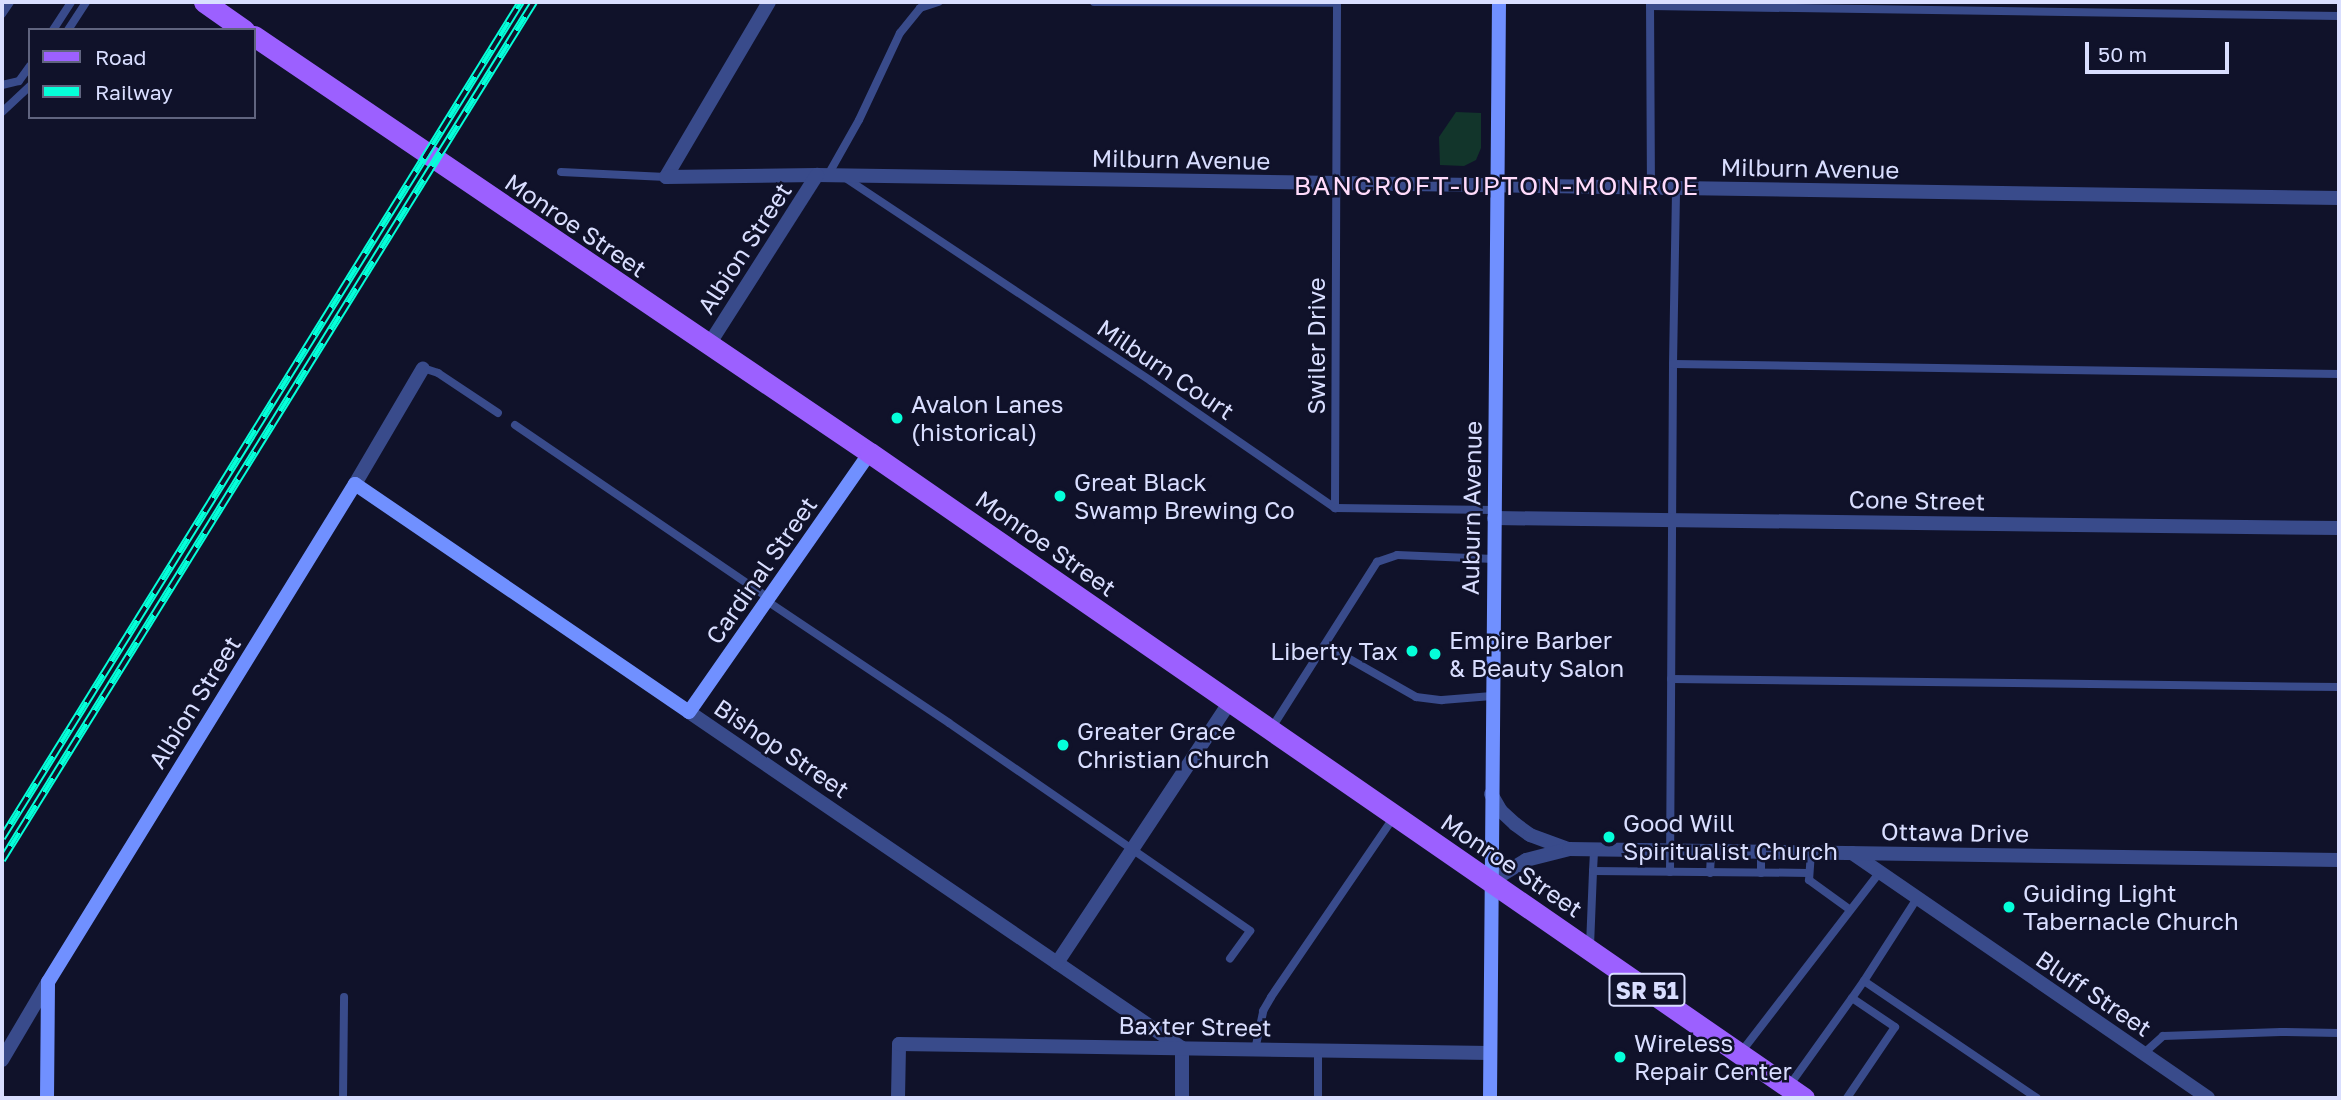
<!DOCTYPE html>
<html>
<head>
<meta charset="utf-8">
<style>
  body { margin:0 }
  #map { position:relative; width:2341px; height:1100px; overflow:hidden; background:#10122a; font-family:"Golos Text",sans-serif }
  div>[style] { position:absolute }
  .green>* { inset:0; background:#12352b }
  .lane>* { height:8px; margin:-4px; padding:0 4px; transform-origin:4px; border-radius:4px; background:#394b8b }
  .street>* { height:14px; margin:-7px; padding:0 7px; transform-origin:7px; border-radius:7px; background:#394b8b }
  .secondary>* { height:14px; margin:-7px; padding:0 7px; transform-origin:7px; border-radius:7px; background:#7090ff }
  .primary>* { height:21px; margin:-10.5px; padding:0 10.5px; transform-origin:10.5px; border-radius:10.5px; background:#9c60ff }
  .rail>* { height:8px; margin-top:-4px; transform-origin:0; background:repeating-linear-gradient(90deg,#10122a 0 16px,#05ffd9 0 32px); box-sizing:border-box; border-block:2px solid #05ffd9 }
  .dots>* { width:19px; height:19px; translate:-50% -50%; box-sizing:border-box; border:4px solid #10122a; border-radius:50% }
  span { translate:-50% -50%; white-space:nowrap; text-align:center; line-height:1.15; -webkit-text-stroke:5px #10122a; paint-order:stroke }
  .shield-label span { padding:2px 5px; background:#10122a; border:2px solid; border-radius:5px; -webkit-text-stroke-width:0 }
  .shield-label { font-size:23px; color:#d9deff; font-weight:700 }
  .street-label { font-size:24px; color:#d9deff }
  .poi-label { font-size:24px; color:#d9deff }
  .left { translate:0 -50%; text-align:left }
  .right { translate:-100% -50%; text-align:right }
  .neighbourhood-label { font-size:26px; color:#ffdbfb; letter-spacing:2px }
  .frame { position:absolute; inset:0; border:4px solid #d9deff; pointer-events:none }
  .legend { position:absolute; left:28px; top:28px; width:228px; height:91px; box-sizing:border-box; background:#10122a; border:2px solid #60647f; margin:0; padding:9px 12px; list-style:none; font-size:21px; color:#d9deff }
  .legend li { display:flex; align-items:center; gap:14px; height:35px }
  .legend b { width:35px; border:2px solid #60647f }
  .scale { position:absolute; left:2085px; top:42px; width:144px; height:32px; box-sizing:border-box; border:4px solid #d9deff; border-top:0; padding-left:9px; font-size:21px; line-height:24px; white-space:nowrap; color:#d9deff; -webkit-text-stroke:5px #10122a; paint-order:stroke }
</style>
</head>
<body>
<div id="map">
  <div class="green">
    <div style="clip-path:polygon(1456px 112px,1481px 113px,1481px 148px,1476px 160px,1464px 166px,1440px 165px,1439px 137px)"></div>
  </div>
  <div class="lane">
    <div style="left:1094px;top:2px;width:243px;rotate:0.2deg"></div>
    <div style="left:1650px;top:2px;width:187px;rotate:89.7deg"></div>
    <div style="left:1650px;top:6px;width:689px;rotate:0.83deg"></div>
    <div style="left:2px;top:14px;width:14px;rotate:-56deg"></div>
    <div style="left:53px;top:30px;width:33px;rotate:-57deg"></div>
    <div style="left:68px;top:30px;width:33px;rotate:-57deg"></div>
    <div style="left:2px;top:85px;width:17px;rotate:-13deg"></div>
    <div style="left:19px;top:81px;width:19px;rotate:-54deg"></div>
    <div style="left:2px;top:112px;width:38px;rotate:-43deg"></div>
    <div style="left:561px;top:172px;width:105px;rotate:2.7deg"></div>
    <div style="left:828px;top:175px;width:63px;rotate:-60.6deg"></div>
    <div style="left:859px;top:120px;width:96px;rotate:-64.8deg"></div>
    <div style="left:900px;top:33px;width:32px;rotate:-51deg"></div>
    <div style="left:920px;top:8px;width:20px;rotate:-18deg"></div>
    <div style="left:844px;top:177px;width:369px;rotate:33.6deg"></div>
    <div style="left:1151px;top:381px;width:224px;rotate:34.6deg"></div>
    <div style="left:1335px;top:508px;width:159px;rotate:0.7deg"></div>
    <div style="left:1673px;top:364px;width:175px;rotate:-89deg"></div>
    <div style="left:423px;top:368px;width:16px;rotate:18deg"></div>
    <div style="left:438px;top:373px;width:72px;rotate:33.7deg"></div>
    <div style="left:515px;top:425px;width:307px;rotate:34.3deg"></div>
    <div style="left:1335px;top:508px;width:506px;rotate:-89.77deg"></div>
    <div style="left:767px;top:601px;width:219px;rotate:33.8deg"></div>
    <div style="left:949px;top:723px;width:366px;rotate:34.6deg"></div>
    <div style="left:1250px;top:931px;width:34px;rotate:126deg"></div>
    <div style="left:1325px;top:645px;width:105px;rotate:29.7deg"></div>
    <div style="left:1416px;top:697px;width:26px;rotate:7deg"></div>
    <div style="left:1442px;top:700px;width:50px;rotate:-4.6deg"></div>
    <div style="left:1671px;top:679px;width:668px;rotate:0.69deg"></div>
    <div style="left:1271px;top:729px;width:198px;rotate:-57.6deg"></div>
    <div style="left:1377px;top:562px;width:21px;rotate:-19deg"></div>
    <div style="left:1397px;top:555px;width:97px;rotate:2.4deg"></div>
    <div style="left:1811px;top:852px;width:28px;rotate:94deg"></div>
    <div style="left:1809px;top:880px;width:49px;rotate:35.9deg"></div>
    <div style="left:1593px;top:871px;width:22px;rotate:-87deg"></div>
    <div style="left:1670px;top:872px;width:508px;rotate:-89.66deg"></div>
    <div style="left:1673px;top:364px;width:666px;rotate:0.86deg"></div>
    <div style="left:1710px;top:873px;width:22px;rotate:-87deg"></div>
    <div style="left:1761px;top:873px;width:21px;rotate:-90deg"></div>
    <div style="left:1916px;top:900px;width:96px;rotate:122.7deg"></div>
    <div style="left:1864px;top:981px;width:209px;rotate:34.1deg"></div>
    <div style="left:1590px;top:946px;width:75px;rotate:-87.7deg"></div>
    <div style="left:1593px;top:871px;width:216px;rotate:0.5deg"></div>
    <div style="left:1852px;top:998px;width:21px;rotate:-55deg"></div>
    <div style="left:1255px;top:1050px;width:40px;rotate:-78deg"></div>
    <div style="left:1263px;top:1011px;width:16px;rotate:-60deg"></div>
    <div style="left:1271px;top:997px;width:218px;rotate:-55.7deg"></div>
    <div style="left:1742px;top:1051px;width:225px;rotate:-52.4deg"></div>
    <div style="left:2143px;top:1054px;width:27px;rotate:-42deg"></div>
    <div style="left:2163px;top:1036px;width:118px;rotate:-1.9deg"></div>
    <div style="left:2281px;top:1032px;width:58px;rotate:1deg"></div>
    <div style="left:1789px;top:1086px;width:108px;rotate:-54.4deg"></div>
    <div style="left:1852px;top:998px;width:52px;rotate:34deg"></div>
    <div style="left:1895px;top:1027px;width:86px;rotate:124.1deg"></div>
    <div style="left:343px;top:1098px;width:101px;rotate:-89.4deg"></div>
    <div style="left:1318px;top:1098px;width:48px;rotate:-90deg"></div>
  </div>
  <div class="street">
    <div style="left:769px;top:2px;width:203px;rotate:120.5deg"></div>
    <div style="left:666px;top:177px;width:151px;rotate:-0.8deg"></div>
    <div style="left:817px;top:175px;width:1522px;rotate:0.87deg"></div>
    <div style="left:708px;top:346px;width:203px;rotate:-57.5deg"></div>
    <div style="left:355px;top:484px;width:134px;rotate:-59.6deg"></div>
    <div style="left:1494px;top:518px;width:845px;rotate:0.68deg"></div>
    <div style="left:689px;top:712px;width:597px;rotate:34.28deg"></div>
    <div style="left:1182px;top:1048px;width:50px;rotate:90deg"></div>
    <div style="left:1491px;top:794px;width:20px;rotate:60deg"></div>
    <div style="left:1501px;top:811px;width:19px;rotate:43deg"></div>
    <div style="left:1515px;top:824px;width:19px;rotate:36deg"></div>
    <div style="left:1530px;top:835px;width:40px;rotate:20.2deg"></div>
    <div style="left:1852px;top:853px;width:432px;rotate:34.5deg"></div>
    <div style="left:1490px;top:882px;width:42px;rotate:-31.4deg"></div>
    <div style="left:1526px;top:860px;width:44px;rotate:-14.3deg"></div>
    <div style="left:1569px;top:849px;width:770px;rotate:0.82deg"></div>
    <div style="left:1057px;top:963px;width:312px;rotate:-56.5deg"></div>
    <div style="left:2px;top:1060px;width:91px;rotate:-59.5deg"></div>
    <div style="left:898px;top:1098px;width:54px;rotate:-88.9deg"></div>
    <div style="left:899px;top:1044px;width:591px;rotate:0.87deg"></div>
  </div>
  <div class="secondary">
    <div style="left:47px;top:1098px;width:116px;rotate:-89.5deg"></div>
    <div style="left:48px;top:982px;width:585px;rotate:-58.35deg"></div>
    <div style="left:355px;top:484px;width:404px;rotate:34.3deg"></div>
    <div style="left:689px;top:712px;width:316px;rotate:-55.1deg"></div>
    <div style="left:1490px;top:1098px;width:1096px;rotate:-89.53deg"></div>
  </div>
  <div class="primary">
    <div style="left:204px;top:2px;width:49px;rotate:35deg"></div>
    <div style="left:254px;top:36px;width:744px;rotate:34.1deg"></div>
    <div style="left:870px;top:453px;width:1135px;rotate:34.63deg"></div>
  </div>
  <div class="rail">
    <div style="left:2px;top:838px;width:984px;rotate:-58.17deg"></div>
    <div style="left:2px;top:860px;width:1010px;rotate:-58.2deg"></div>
  </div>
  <div class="dots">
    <div style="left:897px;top:418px;background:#05ffd9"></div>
    <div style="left:1060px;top:496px;background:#05ffd9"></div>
    <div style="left:1412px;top:651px;background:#05ffd9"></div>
    <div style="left:1435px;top:654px;background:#05ffd9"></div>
    <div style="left:1063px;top:745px;background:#05ffd9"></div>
    <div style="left:1609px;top:837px;background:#05ffd9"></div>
    <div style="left:2009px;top:907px;background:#05ffd9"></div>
    <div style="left:1620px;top:1057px;background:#05ffd9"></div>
  </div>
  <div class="shield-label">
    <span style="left:1647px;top:990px">SR 51</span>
  </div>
  <div class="street-label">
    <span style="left:1181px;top:159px;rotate:1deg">Milburn Avenue</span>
    <span style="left:1810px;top:168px;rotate:1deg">Milburn Avenue</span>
    <span style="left:576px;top:225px;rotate:34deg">Monroe Street</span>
    <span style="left:744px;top:248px;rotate:-57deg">Albion Street</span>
    <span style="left:1316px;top:346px;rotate:-90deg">Swiler Drive</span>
    <span style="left:1166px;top:369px;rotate:34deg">Milburn Court</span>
    <span style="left:1917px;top:500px;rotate:1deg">Cone Street</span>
    <span style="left:1471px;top:508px;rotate:-89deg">Auburn Avenue</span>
    <span style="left:1046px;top:543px;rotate:35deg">Monroe Street</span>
    <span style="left:761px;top:570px;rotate:-55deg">Cardinal Street</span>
    <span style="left:194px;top:702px;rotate:-58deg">Albion Street</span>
    <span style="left:782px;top:748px;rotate:34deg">Bishop Street</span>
    <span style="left:1955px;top:832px;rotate:1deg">Ottawa Drive</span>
    <span style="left:1512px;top:865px;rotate:34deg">Monroe Street</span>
    <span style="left:2094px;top:993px;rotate:34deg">Bluff Street</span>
    <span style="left:1195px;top:1026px;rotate:1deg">Baxter Street</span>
  </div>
  <div class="poi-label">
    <span class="left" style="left:911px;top:418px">Avalon Lanes<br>(historical)</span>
    <span class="left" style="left:1074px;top:496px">Great Black<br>Swamp Brewing Co</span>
    <span class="left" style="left:1449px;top:654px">Empire Barber<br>&amp; Beauty Salon</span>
    <span class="right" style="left:1398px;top:651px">Liberty Tax</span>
    <span class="left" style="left:1077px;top:745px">Greater Grace<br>Christian Church</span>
    <span class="left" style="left:1623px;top:837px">Good Will<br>Spiritualist Church</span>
    <span class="left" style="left:2023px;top:907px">Guiding Light<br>Tabernacle Church</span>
    <span class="left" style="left:1634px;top:1057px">Wireless<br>Repair Center</span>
  </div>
  <div class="neighbourhood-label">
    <span style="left:1497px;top:186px">BANCROFT-UPTON-MONROE</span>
  </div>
  <div class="frame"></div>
  <ul class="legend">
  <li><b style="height:9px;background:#9c60ff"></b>Road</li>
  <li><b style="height:9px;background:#05ffd9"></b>Railway</li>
  </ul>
  <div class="scale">50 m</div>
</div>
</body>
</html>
